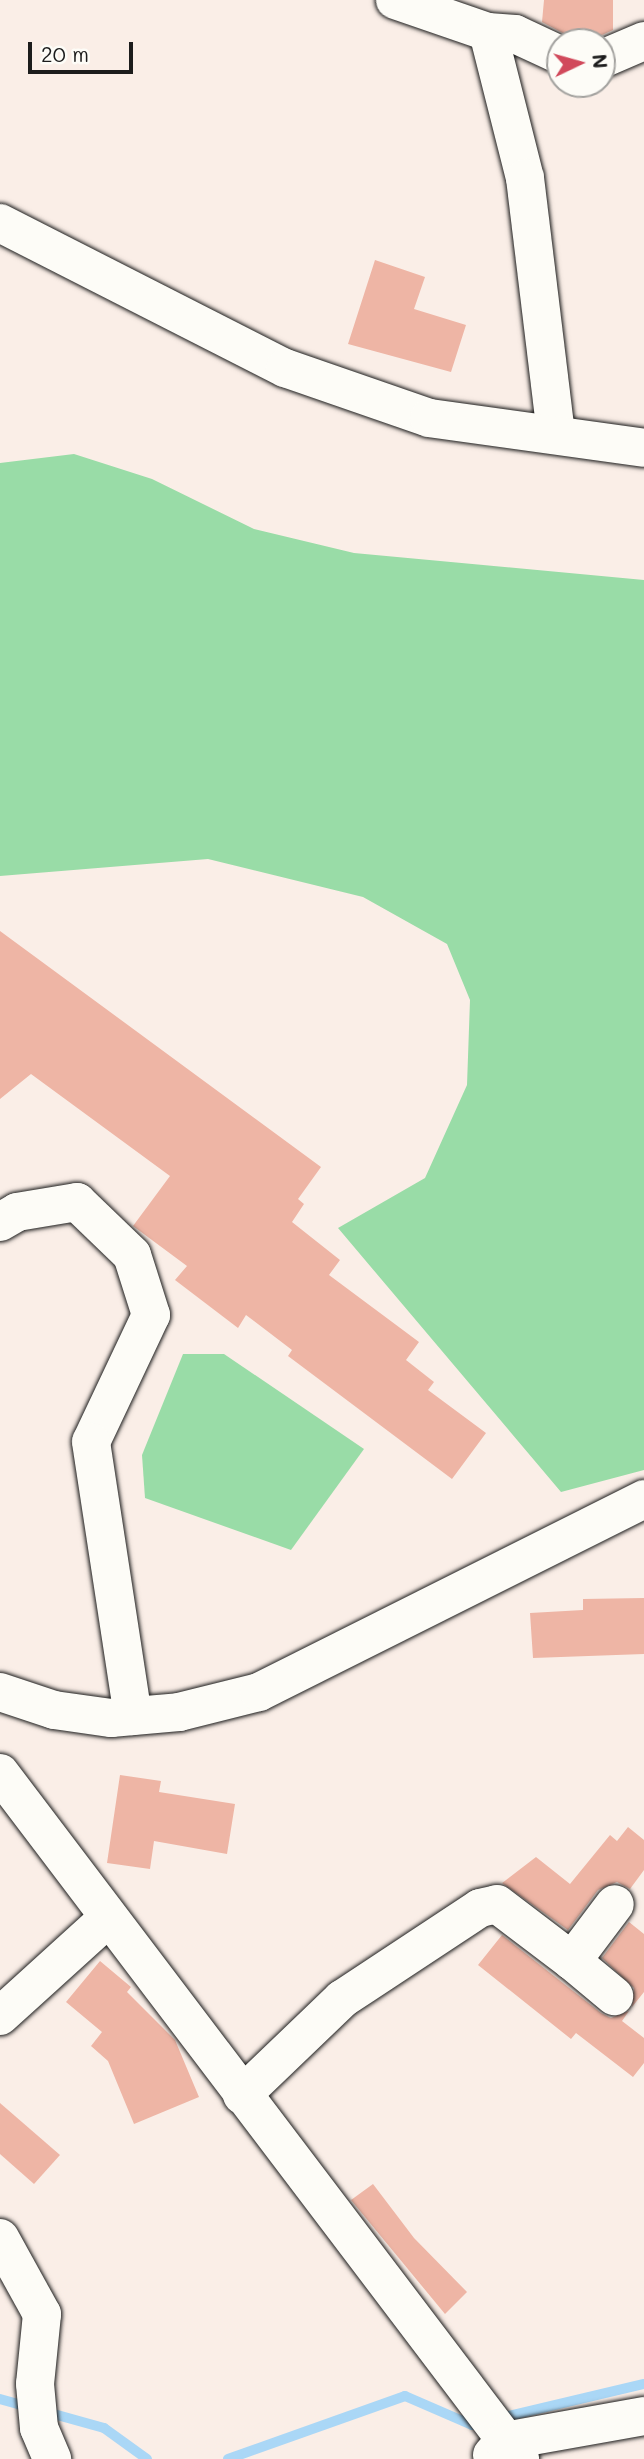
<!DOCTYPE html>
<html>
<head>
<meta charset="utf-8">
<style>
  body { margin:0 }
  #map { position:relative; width:644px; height:2459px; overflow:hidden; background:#faeee7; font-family:Mali,sans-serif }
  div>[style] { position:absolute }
  .green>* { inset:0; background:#99dca7 }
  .stream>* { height:10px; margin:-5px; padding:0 5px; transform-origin:5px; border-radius:5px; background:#aad7f6 }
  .building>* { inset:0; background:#eeb5a5 }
  .roads { filter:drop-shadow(0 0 2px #1c1c1c) drop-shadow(0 0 2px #1c1c1c) }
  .minor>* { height:38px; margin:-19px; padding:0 19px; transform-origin:19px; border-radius:19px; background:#fdfcf7 }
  span { translate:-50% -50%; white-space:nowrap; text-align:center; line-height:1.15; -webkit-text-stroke:5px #fdfcf7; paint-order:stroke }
  .north { position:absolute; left:546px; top:28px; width:70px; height:70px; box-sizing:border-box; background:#fdfcf7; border:2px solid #a3a29f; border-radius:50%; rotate:85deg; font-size:19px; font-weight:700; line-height:28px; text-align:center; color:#1c1c1c }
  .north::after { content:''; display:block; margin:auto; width:24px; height:32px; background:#d1495b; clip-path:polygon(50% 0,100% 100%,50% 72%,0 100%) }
  .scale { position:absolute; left:28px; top:42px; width:105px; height:32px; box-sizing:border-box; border:4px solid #1c1c1c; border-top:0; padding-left:9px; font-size:21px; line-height:24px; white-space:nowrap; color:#1c1c1c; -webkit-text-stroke:5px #fdfcf7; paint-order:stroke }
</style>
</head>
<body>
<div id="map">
  <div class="green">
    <div style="clip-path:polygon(74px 454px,152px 479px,254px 529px,354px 553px,644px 580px,644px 1470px,561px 1492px,338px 1228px,425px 1178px,467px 1085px,470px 1000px,447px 944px,363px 897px,208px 859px,0 876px,0 463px)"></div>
    <div style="clip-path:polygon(183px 1354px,224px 1354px,364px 1449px,291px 1550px,145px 1498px,142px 1455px)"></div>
  </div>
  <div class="stream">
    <div style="left:0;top:2399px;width:108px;rotate:15.6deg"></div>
    <div style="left:104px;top:2428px;width:53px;rotate:35.8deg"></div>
    <div style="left:500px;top:2418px;width:148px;rotate:-13.3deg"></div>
    <div style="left:228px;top:2459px;width:188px;rotate:-19.6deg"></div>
    <div style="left:405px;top:2396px;width:73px;rotate:23.4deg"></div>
    <div style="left:472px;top:2425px;width:9px;rotate:-13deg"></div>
  </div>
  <div class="building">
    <div style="clip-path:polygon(544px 0,613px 0,613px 30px,591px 40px,574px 39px,542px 22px)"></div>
    <div style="clip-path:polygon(375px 260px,425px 277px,414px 309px,466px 325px,451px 372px,348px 344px)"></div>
    <div style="clip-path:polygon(0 931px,321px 1167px,298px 1199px,304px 1204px,292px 1222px,340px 1260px,329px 1275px,419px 1342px,406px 1360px,434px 1382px,428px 1390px,486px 1433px,452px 1479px,288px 1356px,292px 1350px,246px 1315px,238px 1328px,175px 1280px,187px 1266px,133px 1226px,170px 1176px,31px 1074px,0 1099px)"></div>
    <div style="clip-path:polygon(644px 1598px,644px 1654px,533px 1658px,530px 1613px,583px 1610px,583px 1599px)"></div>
    <div style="clip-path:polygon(120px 1775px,161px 1781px,159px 1792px,235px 1804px,227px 1854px,154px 1841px,150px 1869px,107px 1863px)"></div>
    <div style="clip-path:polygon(628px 1827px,644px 1840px,644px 1870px,630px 1889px,617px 1882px,598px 1890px,568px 1930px,502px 1883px,536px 1857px,570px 1884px,610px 1835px,617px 1841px)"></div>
    <div style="clip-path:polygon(629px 1922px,644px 1934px,644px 1992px,632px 2007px,634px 1988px,602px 1958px)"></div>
    <div style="clip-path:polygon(502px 1935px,601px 2013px,611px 2018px,629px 2011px,622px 2021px,644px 2038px,644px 2063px,633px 2077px,576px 2033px,571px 2039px,478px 1965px)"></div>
    <div style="clip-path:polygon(100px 1961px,131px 1987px,127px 1992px,175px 2040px,199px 2097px,134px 2124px,108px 2061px,91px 2046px,102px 2032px,66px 2002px)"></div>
    <div style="clip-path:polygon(0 2103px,60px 2155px,34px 2184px,0 2154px)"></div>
    <div style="clip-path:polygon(373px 2184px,414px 2238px,467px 2292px,445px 2314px,351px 2200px)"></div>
  </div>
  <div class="roads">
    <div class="minor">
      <div style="left:395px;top:0;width:98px;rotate:19deg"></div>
      <div style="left:488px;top:32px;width:151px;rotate:75.8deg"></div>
      <div style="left:525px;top:178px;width:257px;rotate:83.1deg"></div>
      <div style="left:488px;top:32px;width:27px;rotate:4deg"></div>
      <div style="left:515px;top:34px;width:50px;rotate:25deg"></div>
      <div style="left:602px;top:59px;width:46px;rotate:-23.2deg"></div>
      <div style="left:0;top:223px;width:320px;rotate:27deg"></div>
      <div style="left:285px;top:368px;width:152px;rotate:19.1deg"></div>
      <div style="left:429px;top:418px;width:217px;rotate:7.9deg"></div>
      <div style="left:0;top:1222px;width:20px;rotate:-30deg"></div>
      <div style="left:17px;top:1212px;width:61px;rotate:-9.5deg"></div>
      <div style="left:77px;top:1202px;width:76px;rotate:43.9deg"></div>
      <div style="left:132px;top:1255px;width:63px;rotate:72.4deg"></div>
      <div style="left:151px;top:1315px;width:140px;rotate:115.3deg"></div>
      <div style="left:91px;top:1442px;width:277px;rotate:81.3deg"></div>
      <div style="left:0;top:1692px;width:57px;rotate:18.4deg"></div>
      <div style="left:54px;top:1710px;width:58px;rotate:8deg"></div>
      <div style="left:111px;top:1718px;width:68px;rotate:-5deg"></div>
      <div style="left:179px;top:1712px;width:82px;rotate:-14deg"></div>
      <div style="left:259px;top:1692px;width:431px;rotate:-26.6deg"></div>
      <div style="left:0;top:1773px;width:861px;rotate:52.84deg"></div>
      <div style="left:572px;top:1961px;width:55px;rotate:39.8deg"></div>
      <div style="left:0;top:2016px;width:146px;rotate:-42.2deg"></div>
      <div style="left:242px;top:2095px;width:139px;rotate:-43.8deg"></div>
      <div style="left:342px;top:1999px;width:165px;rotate:-33.4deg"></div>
      <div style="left:480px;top:1908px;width:17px;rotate:-13deg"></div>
      <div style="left:497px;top:1904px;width:94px;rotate:37.2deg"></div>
      <div style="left:572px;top:1961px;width:71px;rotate:-53deg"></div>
      <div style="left:0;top:2238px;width:87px;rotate:61.1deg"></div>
      <div style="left:42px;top:2314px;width:70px;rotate:95.7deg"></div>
      <div style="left:35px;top:2384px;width:44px;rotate:84.8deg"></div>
      <div style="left:39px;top:2428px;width:34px;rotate:67deg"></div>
      <div style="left:492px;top:2455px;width:18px;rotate:-49deg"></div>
      <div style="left:504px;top:2441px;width:142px;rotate:-10.1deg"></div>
    </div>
  </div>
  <div class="north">N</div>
  <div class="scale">20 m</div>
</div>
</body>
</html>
